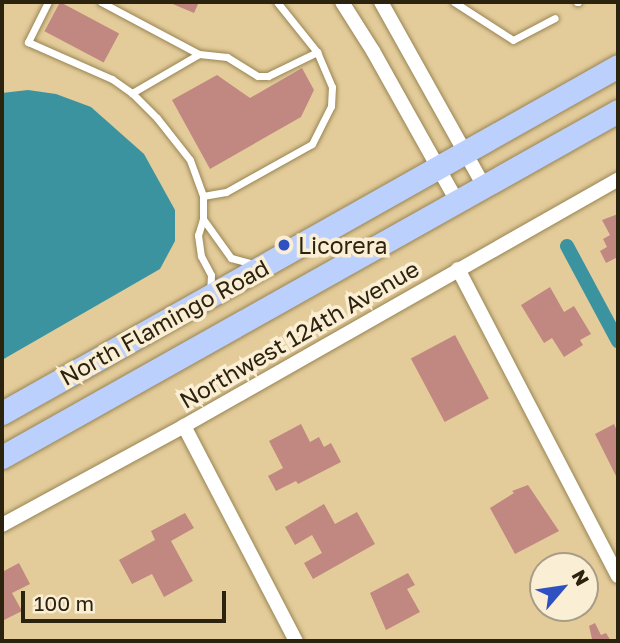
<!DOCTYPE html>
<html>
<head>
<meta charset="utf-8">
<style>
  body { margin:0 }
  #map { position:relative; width:620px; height:643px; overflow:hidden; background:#e3cc9a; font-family:"Golos Text",sans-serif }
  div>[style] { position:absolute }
  .water>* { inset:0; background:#3b939f }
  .canal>* { height:14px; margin:-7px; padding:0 7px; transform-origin:7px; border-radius:7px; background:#3b939f }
  .building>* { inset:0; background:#c08881; transform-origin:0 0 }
  .roads { filter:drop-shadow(0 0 2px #988453) drop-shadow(0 0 2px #988453) }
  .service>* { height:7px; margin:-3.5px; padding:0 3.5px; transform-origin:3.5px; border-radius:3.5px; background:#fff }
  .minor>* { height:14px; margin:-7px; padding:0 7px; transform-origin:7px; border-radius:7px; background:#fff }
  .trunk>* { height:23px; margin:-11.5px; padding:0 11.5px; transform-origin:11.5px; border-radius:11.5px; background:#bcd0fe }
  .dots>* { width:19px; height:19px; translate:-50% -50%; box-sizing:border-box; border:4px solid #faeed5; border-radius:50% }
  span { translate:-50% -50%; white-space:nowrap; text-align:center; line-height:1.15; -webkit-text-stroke:7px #faeed5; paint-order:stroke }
  .poi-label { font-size:23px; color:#2c230f }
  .left { translate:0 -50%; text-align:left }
  .street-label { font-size:23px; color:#2c230f }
  .frame { position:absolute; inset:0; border:4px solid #2c230f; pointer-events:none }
  .north { position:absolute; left:529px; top:552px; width:70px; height:70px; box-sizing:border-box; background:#faeed5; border:2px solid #a89d86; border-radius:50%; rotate:61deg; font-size:19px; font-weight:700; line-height:28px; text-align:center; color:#2c230f }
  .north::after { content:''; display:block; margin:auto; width:24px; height:32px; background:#2f50c0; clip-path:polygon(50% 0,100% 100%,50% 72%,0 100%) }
  .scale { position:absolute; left:21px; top:591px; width:205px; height:32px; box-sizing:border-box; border:4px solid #2c230f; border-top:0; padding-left:9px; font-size:21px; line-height:24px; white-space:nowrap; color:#2c230f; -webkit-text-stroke:5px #faeed5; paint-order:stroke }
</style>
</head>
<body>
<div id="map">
  <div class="water">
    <div style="clip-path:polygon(28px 90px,56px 94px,91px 107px,144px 154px,175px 210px,175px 241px,160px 269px,2px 360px,2px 93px)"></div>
  </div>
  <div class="canal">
    <div style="left:567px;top:246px;width:108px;rotate:61.8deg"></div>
  </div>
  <div class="building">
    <div style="left:60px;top:2px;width:67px;height:33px;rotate:28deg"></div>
    <div style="clip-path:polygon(168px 2px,199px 2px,194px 13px)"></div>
    <div style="clip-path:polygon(302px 68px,314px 90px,301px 117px,210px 169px,172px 100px,217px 75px,250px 98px)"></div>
    <div style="clip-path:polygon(618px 214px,618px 257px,606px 263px,600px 251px,607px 247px,603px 239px,610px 235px,602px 220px)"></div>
    <div style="clip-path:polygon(550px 287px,564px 312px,574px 306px,591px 334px,580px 340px,583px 345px,564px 357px,552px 338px,544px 343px,521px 305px)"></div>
    <div style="left:455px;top:335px;width:72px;height:50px;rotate:62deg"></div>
    <div style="clip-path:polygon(301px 424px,310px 442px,319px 437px,324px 447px,331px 443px,341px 462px,298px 484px,296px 481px,276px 491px,268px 476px,283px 468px,269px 441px)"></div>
    <div style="clip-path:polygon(614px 424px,618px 433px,618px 480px,595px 434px)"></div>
    <div style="clip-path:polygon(528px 485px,559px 531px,515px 554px,490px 508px,514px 493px,512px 491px)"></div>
    <div style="clip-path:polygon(324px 504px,335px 524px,357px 512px,375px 544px,313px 579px,304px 563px,322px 553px,312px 535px,295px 545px,285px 527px)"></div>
    <div style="clip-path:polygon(185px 513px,194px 528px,171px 541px,193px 581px,164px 597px,152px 574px,132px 584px,119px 560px,155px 540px,151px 531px)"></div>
    <div style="clip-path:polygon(19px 563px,30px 584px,12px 593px,22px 611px,2px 621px,2px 572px)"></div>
    <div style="clip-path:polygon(408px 573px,415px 585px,407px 589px,420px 612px,386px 630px,370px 593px)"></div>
    <div style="clip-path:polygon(595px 623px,601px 635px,606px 633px,611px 641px,589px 641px,592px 639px,589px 626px)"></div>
  </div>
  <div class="roads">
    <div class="service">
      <div style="left:48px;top:2px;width:45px;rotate:116.6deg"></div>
      <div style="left:28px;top:42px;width:92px;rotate:23.8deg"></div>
      <div style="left:112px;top:79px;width:24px;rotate:35deg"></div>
      <div style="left:132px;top:93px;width:35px;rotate:45deg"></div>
      <div style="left:157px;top:118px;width:53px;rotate:51.8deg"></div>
      <div style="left:190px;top:160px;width:38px;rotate:70deg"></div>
      <div style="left:203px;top:196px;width:23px;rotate:90deg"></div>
      <div style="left:203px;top:219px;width:17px;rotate:107deg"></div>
      <div style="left:198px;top:235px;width:21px;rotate:82deg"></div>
      <div style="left:201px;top:256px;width:21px;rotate:62deg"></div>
      <div style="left:211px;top:275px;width:17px;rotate:93deg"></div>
      <div style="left:101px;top:2px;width:111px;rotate:28deg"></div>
      <div style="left:199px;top:54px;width:78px;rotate:149.8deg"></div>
      <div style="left:454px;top:2px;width:70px;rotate:32.8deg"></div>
      <div style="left:513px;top:40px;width:47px;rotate:-27.6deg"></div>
      <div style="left:577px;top:2px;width:1px"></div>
      <div style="left:199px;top:54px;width:28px;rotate:6deg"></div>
      <div style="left:227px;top:57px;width:36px;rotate:32deg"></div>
      <div style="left:258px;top:76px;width:10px"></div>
      <div style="left:268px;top:76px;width:55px;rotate:-26.1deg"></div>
      <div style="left:203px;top:196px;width:23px;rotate:-10deg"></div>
      <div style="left:226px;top:192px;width:98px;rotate:-29.2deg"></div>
      <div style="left:312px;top:144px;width:42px;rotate:-63.4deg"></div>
      <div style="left:331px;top:106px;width:19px;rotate:-87deg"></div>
      <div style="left:332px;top:87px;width:38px;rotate:-113deg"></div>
      <div style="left:317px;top:52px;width:64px;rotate:-128.7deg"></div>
      <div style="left:203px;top:219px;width:48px;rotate:54.3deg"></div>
      <div style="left:231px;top:258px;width:23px;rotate:15deg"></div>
    </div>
    <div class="minor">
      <div style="left:342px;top:2px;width:58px;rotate:57.7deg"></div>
      <div style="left:373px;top:51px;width:172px;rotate:60.8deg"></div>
      <div style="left:381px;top:2px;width:211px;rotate:60.8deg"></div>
      <div style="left:458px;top:269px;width:346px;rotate:62.5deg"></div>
      <div style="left:184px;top:426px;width:242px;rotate:62.5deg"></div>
      <div style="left:2px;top:525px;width:207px;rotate:-28.5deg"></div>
      <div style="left:184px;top:426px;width:499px;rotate:-29.6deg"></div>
    </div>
    <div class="trunk">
      <div style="left:2px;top:413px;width:707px;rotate:-29.39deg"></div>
      <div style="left:2px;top:457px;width:707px;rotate:-29.32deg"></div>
    </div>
  </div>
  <div class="dots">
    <div style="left:284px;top:245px;background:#2f50c0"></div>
  </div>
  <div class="poi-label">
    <span class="left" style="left:298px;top:245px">Licorera</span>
  </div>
  <div class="street-label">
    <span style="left:164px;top:322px;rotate:-29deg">North Flamingo Road</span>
    <span style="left:299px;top:334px;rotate:-30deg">Northwest 124th Avenue</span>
  </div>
  <div class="frame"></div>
  <div class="north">N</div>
  <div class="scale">100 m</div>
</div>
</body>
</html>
